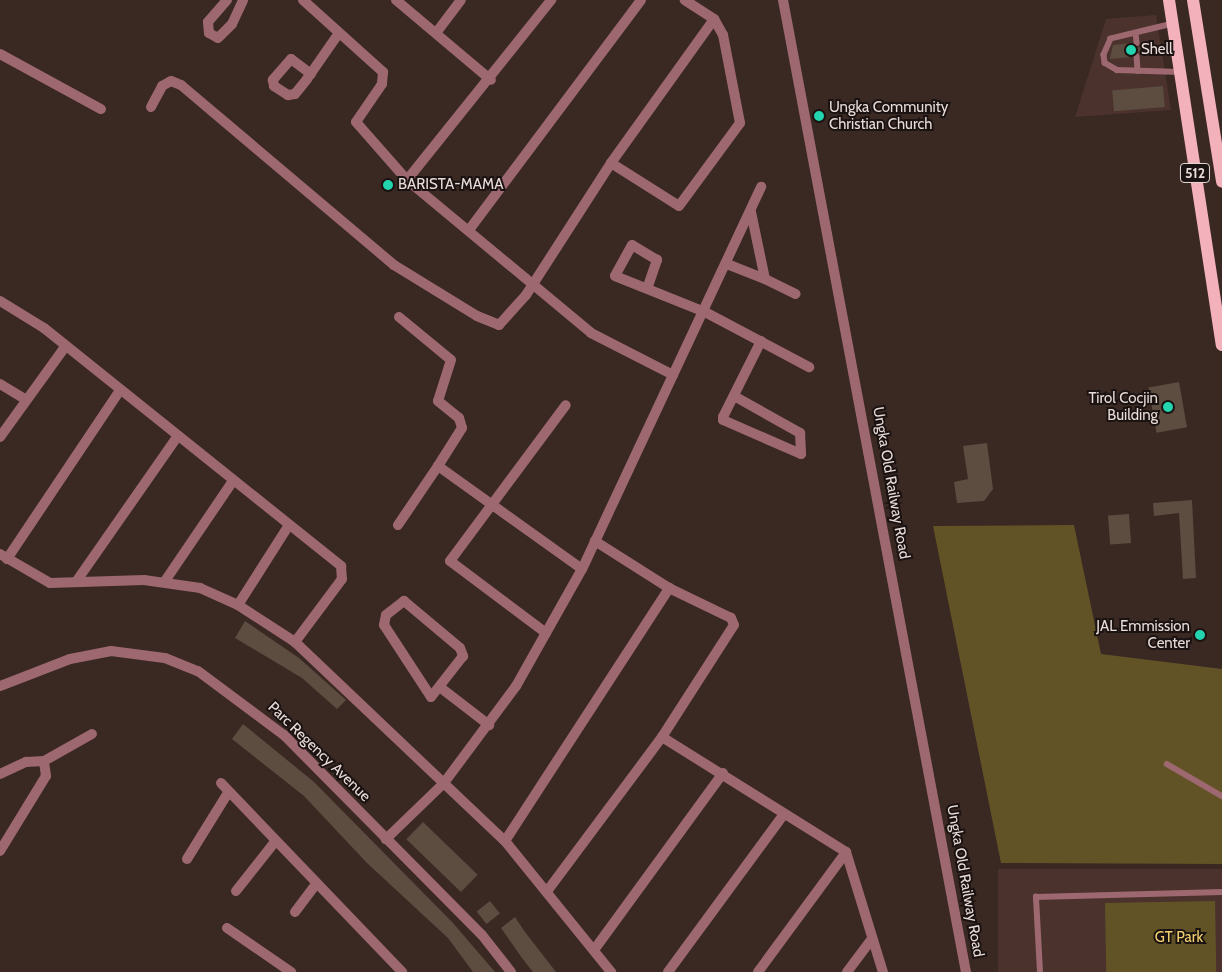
<!DOCTYPE html>
<html>
<head>
<meta charset="utf-8">
<style>
  body { margin:0 }
  #map { position:relative; width:1222px; height:972px; overflow:hidden; background:#3a2823; font-family:Cabin,sans-serif }
  div>[style] { position:absolute }
  .built>* { inset:0; background:#4b322c; transform-origin:0 0 }
  .green>* { inset:0; background:#625326; transform-origin:0 0 }
  .building>* { inset:0; background:#5c4d40; transform-origin:0 0 }
  .lane>* { height:5.5px; margin:-2.75px; padding:0 2.75px; transform-origin:2.75px; border-radius:2.75px; background:#9d6870 }
  .street>* { height:10px; margin:-5px; padding:0 5px; transform-origin:5px; border-radius:5px; background:#9d6870 }
  .primary>* { height:12px; margin:-6px; padding:0 6px; transform-origin:6px; border-radius:6px; background:#f3b1bb }
  .dots>* { width:14px; height:14px; translate:-50% -50%; box-sizing:border-box; border:2px solid #1b1311; border-radius:50% }
  span { translate:-50% -50%; white-space:nowrap; text-align:center; line-height:1.15; -webkit-text-stroke:4px #1b1311; paint-order:stroke }
  .shield-label span { padding:1px 4px; background:#1b1311; border:1px solid; border-radius:4px; -webkit-text-stroke-width:0 }
  .shield-label { font-size:14px; color:#e8dbd8; font-weight:700 }
  .poi-label { font-size:15px; color:#e8dbd8 }
  .left { translate:0 -50%; text-align:left }
  .right { translate:-100% -50%; text-align:right }
  .street-label { font-size:15px; color:#e8dbd8 }
  .park-label { font-size:15px; color:#f2d16f }
</style>
</head>
<body>
<div id="map">
  <div class="built">
    <div style="clip-path:polygon(1156px 15px,1171px 110px,1075px 117px,1106px 19px)"></div>
    <div style="left:1222px;top:869px;width:103px;height:224px;rotate:90deg"></div>
  </div>
  <div class="green">
    <div style="clip-path:polygon(1074px 525px,1101px 654px,1222px 669px,1222px 864px,1001px 863px,933px 526px)"></div>
    <div style="left:1215px;top:901px;width:71px;height:110px;rotate:89deg"></div>
  </div>
  <div class="building">
    <div style="clip-path:polygon(1152px 41px,1154px 54px,1136px 51px,1132px 57px,1110px 59px,1113px 45px,1132px 43px,1138px 48px)"></div>
    <div style="left:1163px;top:86px;width:21px;height:51px;rotate:85deg"></div>
    <div style="left:1179px;top:382px;width:46px;height:31px;rotate:80deg"></div>
    <div style="clip-path:polygon(987px 443px,993px 489px,984px 501px,957px 503px,954px 482px,968px 479px,963px 446px)"></div>
    <div style="clip-path:polygon(1192px 500px,1196px 578px,1183px 579px,1179px 513px,1154px 516px,1153px 503px)"></div>
    <div style="left:1129px;top:514px;width:29px;height:21px;rotate:86deg"></div>
    <div style="clip-path:polygon(245px 621px,299px 658px,346px 700px,337px 709px,302px 678px,235px 638px)"></div>
    <div style="clip-path:polygon(243px 724px,314px 782px,453px 923px,495px 972px,473px 972px,448px 938px,367px 863px,304px 796px,232px 739px)"></div>
    <div style="left:423px;top:822px;width:76px;height:24px;rotate:44deg"></div>
    <div style="left:490px;top:901px;width:16px;height:17px;rotate:52deg"></div>
    <div style="clip-path:polygon(515px 917px,525px 932px,556px 972px,533px 972px,522px 958px,501px 928px)"></div>
  </div>
  <div class="lane">
    <div style="left:1173px;top:24px;width:64px;rotate:166.4deg"></div>
    <div style="left:1111px;top:39px;width:17px;rotate:114deg"></div>
    <div style="left:1104px;top:55px;width:8px;rotate:83deg"></div>
    <div style="left:1105px;top:63px;width:14px;rotate:30deg"></div>
    <div style="left:1117px;top:70px;width:63px;rotate:1.8deg"></div>
    <div style="left:1136px;top:33px;width:10px;rotate:84deg"></div>
    <div style="left:1137px;top:56px;width:15px;rotate:86deg"></div>
    <div style="left:1167px;top:764px;width:64px;rotate:30.2deg"></div>
    <div style="left:1040px;top:972px;width:75px;rotate:-93.1deg"></div>
    <div style="left:1036px;top:897px;width:186px;rotate:-1.5deg"></div>
  </div>
  <div class="street">
    <div style="left:227px;top:0;width:29px;rotate:131deg"></div>
    <div style="left:208px;top:22px;width:11px;rotate:85deg"></div>
    <div style="left:209px;top:33px;width:10px;rotate:29deg"></div>
    <div style="left:218px;top:38px;width:20px;rotate:-45deg"></div>
    <div style="left:232px;top:24px;width:26px;rotate:-65deg"></div>
    <div style="left:303px;top:0;width:108px;rotate:42deg"></div>
    <div style="left:383px;top:72px;width:12px;rotate:95deg"></div>
    <div style="left:382px;top:84px;width:46px;rotate:124.4deg"></div>
    <div style="left:356px;top:122px;width:77px;rotate:48.7deg"></div>
    <div style="left:407px;top:180px;width:239px;rotate:39.7deg"></div>
    <div style="left:591px;top:333px;width:92px;rotate:27.1deg"></div>
    <div style="left:673px;top:375px;width:214px;rotate:115.1deg"></div>
    <div style="left:582px;top:569px;width:134px;rotate:119.4deg"></div>
    <div style="left:516px;top:686px;width:121px;rotate:126.6deg"></div>
    <div style="left:444px;top:783px;width:81px;rotate:136deg"></div>
    <div style="left:396px;top:0;width:124px;rotate:40.1deg"></div>
    <div style="left:783px;top:0;width:989px;rotate:79.34deg"></div>
    <div style="left:436px;top:33px;width:41px;rotate:-52.9deg"></div>
    <div style="left:0;top:54px;width:115px;rotate:28.6deg"></div>
    <div style="left:311px;top:74px;width:25px;rotate:-143deg"></div>
    <div style="left:291px;top:59px;width:28px;rotate:131deg"></div>
    <div style="left:273px;top:80px;width:6px;rotate:81deg"></div>
    <div style="left:274px;top:86px;width:17px;rotate:33deg"></div>
    <div style="left:288px;top:95px;width:7px;rotate:-8deg"></div>
    <div style="left:295px;top:94px;width:19px;rotate:-51deg"></div>
    <div style="left:307px;top:79px;width:56px;rotate:-55.2deg"></div>
    <div style="left:151px;top:107px;width:24px;rotate:-62deg"></div>
    <div style="left:162px;top:86px;width:10px;rotate:-29deg"></div>
    <div style="left:171px;top:81px;width:11px;rotate:22deg"></div>
    <div style="left:181px;top:85px;width:279px;rotate:40.2deg"></div>
    <div style="left:394px;top:265px;width:97px;rotate:31.6deg"></div>
    <div style="left:477px;top:316px;width:24px;rotate:22deg"></div>
    <div style="left:499px;top:325px;width:40px;rotate:-48deg"></div>
    <div style="left:526px;top:295px;width:157px;rotate:-57.2deg"></div>
    <div style="left:611px;top:163px;width:177px;rotate:-54.4deg"></div>
    <div style="left:611px;top:163px;width:80px;rotate:32.3deg"></div>
    <div style="left:679px;top:206px;width:103px;rotate:-53.7deg"></div>
    <div style="left:740px;top:123px;width:90px;rotate:-100.9deg"></div>
    <div style="left:723px;top:35px;width:18px;rotate:-119deg"></div>
    <div style="left:714px;top:19px;width:35px;rotate:-147deg"></div>
    <div style="left:407px;top:180px;width:231px;rotate:-51.3deg"></div>
    <div style="left:751px;top:212px;width:68px;rotate:78.2deg"></div>
    <div style="left:765px;top:279px;width:34px;rotate:26deg"></div>
    <div style="left:469px;top:230px;width:287px;rotate:-53.2deg"></div>
    <div style="left:727px;top:264px;width:41px;rotate:21.5deg"></div>
    <div style="left:648px;top:286px;width:28px;rotate:-71deg"></div>
    <div style="left:657px;top:260px;width:29px;rotate:-149deg"></div>
    <div style="left:632px;top:245px;width:35px;rotate:119deg"></div>
    <div style="left:615px;top:276px;width:97px;rotate:21.8deg"></div>
    <div style="left:705px;top:312px;width:118px;rotate:27.9deg"></div>
    <div style="left:0;top:301px;width:52px;rotate:31.5deg"></div>
    <div style="left:44px;top:328px;width:381px;rotate:38.7deg"></div>
    <div style="left:341px;top:566px;width:13px;rotate:86deg"></div>
    <div style="left:342px;top:579px;width:79px;rotate:126.7deg"></div>
    <div style="left:399px;top:317px;width:67px;rotate:39.6deg"></div>
    <div style="left:451px;top:360px;width:43px;rotate:107.6deg"></div>
    <div style="left:438px;top:401px;width:27px;rotate:39deg"></div>
    <div style="left:459px;top:418px;width:10px;rotate:73deg"></div>
    <div style="left:462px;top:428px;width:45px;rotate:122.3deg"></div>
    <div style="left:438px;top:466px;width:177px;rotate:35.6deg"></div>
    <div style="left:673px;top:375px;width:208px;rotate:-64.9deg"></div>
    <div style="left:0;top:384px;width:29px;rotate:31deg"></div>
    <div style="left:734px;top:396px;width:76px;rotate:29.3deg"></div>
    <div style="left:800px;top:433px;width:21px;rotate:87deg"></div>
    <div style="left:801px;top:454px;width:85px;rotate:-156.4deg"></div>
    <div style="left:723px;top:420px;width:3px;rotate:-90deg"></div>
    <div style="left:723px;top:417px;width:85px;rotate:-63.4deg"></div>
    <div style="left:0;top:437px;width:111px;rotate:-54.2deg"></div>
    <div style="left:398px;top:525px;width:71px;rotate:-55.9deg"></div>
    <div style="left:0;top:554px;width:58px;rotate:30.1deg"></div>
    <div style="left:50px;top:583px;width:94px;rotate:-1.8deg"></div>
    <div style="left:144px;top:580px;width:57px;rotate:8.1deg"></div>
    <div style="left:200px;top:588px;width:42px;rotate:24.1deg"></div>
    <div style="left:238px;top:605px;width:68px;rotate:33deg"></div>
    <div style="left:295px;top:642px;width:289px;rotate:43.5deg"></div>
    <div style="left:505px;top:841px;width:169px;rotate:51deg"></div>
    <div style="left:7px;top:559px;width:201px;rotate:-56.2deg"></div>
    <div style="left:78px;top:579px;width:173px;rotate:-55.1deg"></div>
    <div style="left:165px;top:581px;width:121px;rotate:-55.8deg"></div>
    <div style="left:404px;top:601px;width:73px;rotate:40deg"></div>
    <div style="left:460px;top:648px;width:9px;rotate:69deg"></div>
    <div style="left:463px;top:656px;width:52px;rotate:128deg"></div>
    <div style="left:431px;top:697px;width:86px;rotate:-123.1deg"></div>
    <div style="left:384px;top:625px;width:10px;rotate:-79deg"></div>
    <div style="left:386px;top:615px;width:23px;rotate:-38deg"></div>
    <div style="left:238px;top:605px;width:95px;rotate:-57.5deg"></div>
    <div style="left:546px;top:633px;width:120px;rotate:-143.1deg"></div>
    <div style="left:450px;top:561px;width:194px;rotate:-53.4deg"></div>
    <div style="left:0;top:686px;width:75px;rotate:-21.1deg"></div>
    <div style="left:70px;top:659px;width:42px;rotate:-11deg"></div>
    <div style="left:111px;top:651px;width:54px;rotate:7.4deg"></div>
    <div style="left:165px;top:658px;width:35px;rotate:22deg"></div>
    <div style="left:198px;top:671px;width:107px;rotate:36.7deg"></div>
    <div style="left:284px;top:735px;width:281px;rotate:45.3deg"></div>
    <div style="left:482px;top:935px;width:47px;rotate:51.9deg"></div>
    <div style="left:441px;top:688px;width:61px;rotate:37.6deg"></div>
    <div style="left:662px;top:737px;width:217px;rotate:32deg"></div>
    <div style="left:846px;top:852px;width:126px;rotate:72.9deg"></div>
    <div style="left:0;top:774px;width:29px;rotate:-25deg"></div>
    <div style="left:26px;top:762px;width:18px;rotate:-3deg"></div>
    <div style="left:44px;top:761px;width:55px;rotate:-29.4deg"></div>
    <div style="left:221px;top:783px;width:262px;rotate:46.2deg"></div>
    <div style="left:505px;top:841px;width:302px;rotate:-57deg"></div>
    <div style="left:0;top:851px;width:88px;rotate:-58.5deg"></div>
    <div style="left:46px;top:776px;width:15px;rotate:-98deg"></div>
    <div style="left:187px;top:859px;width:78px;rotate:-58.2deg"></div>
    <div style="left:548px;top:890px;width:191px;rotate:-53.3deg"></div>
    <div style="left:662px;top:737px;width:133px;rotate:-57.3deg"></div>
    <div style="left:734px;top:625px;width:8px;rotate:-113deg"></div>
    <div style="left:731px;top:618px;width:69px;rotate:-154.2deg"></div>
    <div style="left:669px;top:588px;width:88px;rotate:-147.6deg"></div>
    <div style="left:236px;top:891px;width:61px;rotate:-51.6deg"></div>
    <div style="left:295px;top:912px;width:35px;rotate:-53deg"></div>
    <div style="left:227px;top:928px;width:78px;rotate:34.5deg"></div>
    <div style="left:594px;top:950px;width:219px;rotate:-53.9deg"></div>
    <div style="left:668px;top:972px;width:196px;rotate:-53.7deg"></div>
    <div style="left:758px;top:972px;width:149px;rotate:-53.7deg"></div>
    <div style="left:847px;top:972px;width:39px;rotate:-53deg"></div>
  </div>
  <div class="primary">
    <div style="left:1169px;top:0;width:349px;rotate:81.3deg"></div>
    <div style="left:1193px;top:0;width:184px;rotate:80.9deg"></div>
  </div>
  <div class="dots">
    <div style="left:1131px;top:50px;background:#23d5af"></div>
    <div style="left:819px;top:116px;background:#23d5af"></div>
    <div style="left:388px;top:185px;background:#23d5af"></div>
    <div style="left:1168px;top:407px;background:#23d5af"></div>
    <div style="left:1200px;top:635px;background:#23d5af"></div>
  </div>
  <div class="shield-label">
    <span style="left:1195px;top:173px">512</span>
  </div>
  <div class="poi-label">
    <span class="left" style="left:1141px;top:50px">Shell</span>
    <span class="left" style="left:829px;top:116px">Ungka Community<br>Christian Church</span>
    <span class="left" style="left:398px;top:185px">BARISTA-MAMA</span>
    <span class="right" style="left:1158px;top:407px">Tirol Cocjin<br>Building</span>
    <span class="right" style="left:1190px;top:635px">JAL Emmission<br>Center</span>
  </div>
  <div class="street-label">
    <span style="left:891px;top:483px;rotate:80deg">Ungka Old Railway Road</span>
    <span style="left:319px;top:752px;rotate:44deg">Parc Regency Avenue</span>
    <span style="left:965px;top:881px;rotate:80deg">Ungka Old Railway Road</span>
  </div>
  <div class="park-label">
    <span style="left:1179px;top:938px">GT Park</span>
  </div>
</div>
</body>
</html>
